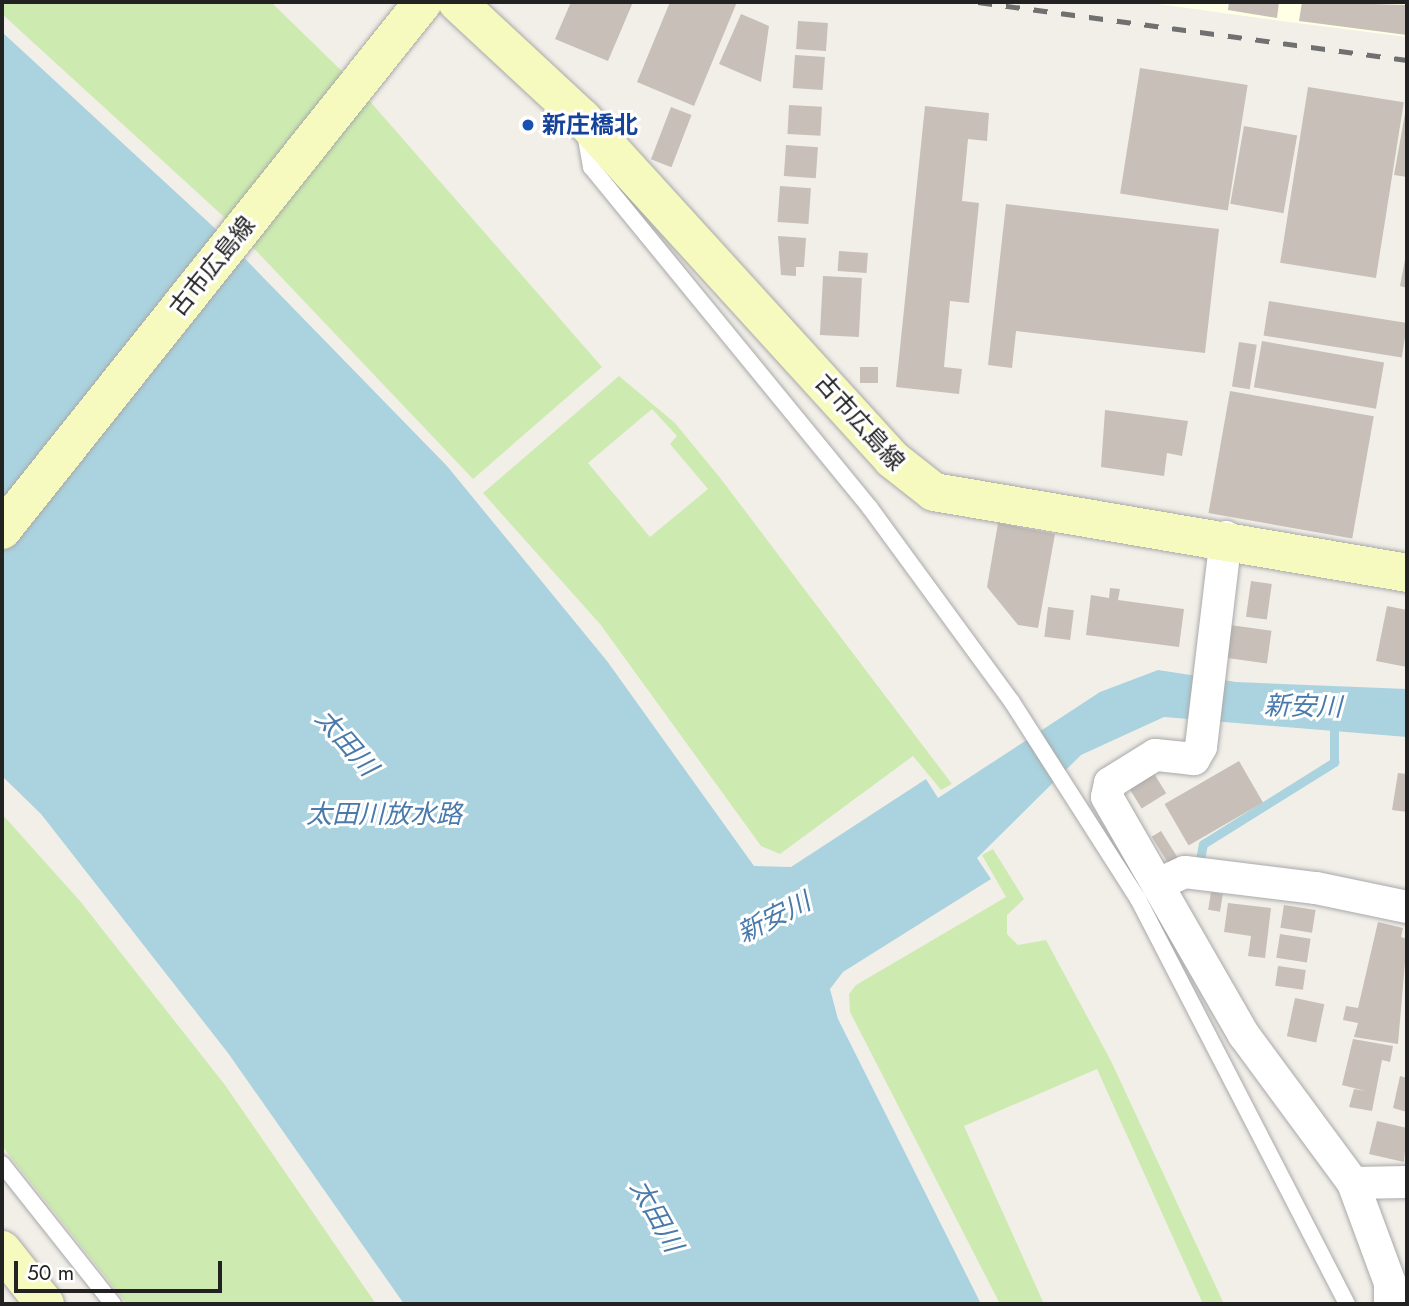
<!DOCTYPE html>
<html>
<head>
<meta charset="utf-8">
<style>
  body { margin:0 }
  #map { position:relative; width:1409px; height:1306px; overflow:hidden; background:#f2efe9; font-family:Jost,"Noto Sans JP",sans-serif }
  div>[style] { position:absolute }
  .education>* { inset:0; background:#ffffe5 }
  .grass>* { inset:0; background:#cdebb0 }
  .water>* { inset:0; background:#aad3df }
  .stream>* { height:9px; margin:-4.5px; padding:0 4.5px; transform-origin:4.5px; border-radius:4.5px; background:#aad3df }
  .building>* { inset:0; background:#c7bfb8; transform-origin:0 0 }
  .roads { filter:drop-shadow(0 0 2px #a9a9a9) drop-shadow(0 0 2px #a9a9a9) }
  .lane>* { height:16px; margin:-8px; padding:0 8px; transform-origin:8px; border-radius:8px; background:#fff }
  .street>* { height:32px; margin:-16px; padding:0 16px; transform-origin:16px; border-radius:16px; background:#fff }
  .secondary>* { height:38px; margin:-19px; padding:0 19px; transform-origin:19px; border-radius:19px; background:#f7fabf }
  .rail>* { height:5px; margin-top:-2.5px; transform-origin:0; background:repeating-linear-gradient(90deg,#707070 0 14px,transparent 0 28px) }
  .dots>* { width:19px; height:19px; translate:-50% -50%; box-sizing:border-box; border:4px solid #fff; border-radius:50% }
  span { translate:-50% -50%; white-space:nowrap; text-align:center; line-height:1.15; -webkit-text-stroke:6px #fff; paint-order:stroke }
  .transit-label { font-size:24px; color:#164399; font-weight:700 }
  .left { translate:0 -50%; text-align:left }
  .street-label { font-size:24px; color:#222 }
  .water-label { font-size:26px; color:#4a7aab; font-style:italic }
  .frame { position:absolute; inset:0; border:4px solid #222; pointer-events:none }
  .scale { position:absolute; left:14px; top:1261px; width:208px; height:32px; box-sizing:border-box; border:4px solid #222; border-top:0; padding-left:9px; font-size:21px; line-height:24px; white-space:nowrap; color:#222; -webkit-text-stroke:5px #fff; paint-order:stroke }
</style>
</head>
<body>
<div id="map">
  <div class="education">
    <div style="clip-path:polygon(1144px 2px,1407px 2px,1407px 37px,1289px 22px)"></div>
  </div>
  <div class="grass">
    <div style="clip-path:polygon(2px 2px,271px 2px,350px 79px,234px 226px,2px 14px)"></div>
    <div style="clip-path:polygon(361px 91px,602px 367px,473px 479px,244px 238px)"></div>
    <div style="clip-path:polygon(evenodd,619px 376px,675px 423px,721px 479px,952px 784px,941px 790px,913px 756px,780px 854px,761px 846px,600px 624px,483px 493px,619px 376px,652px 409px,677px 436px,670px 444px,708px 489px,650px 537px,588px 463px,652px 409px)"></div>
    <div style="clip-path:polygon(2px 814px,80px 901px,225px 1085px,376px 1304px,127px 1304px,2px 1146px)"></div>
    <div style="clip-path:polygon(993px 849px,1024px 899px,1007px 915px,1007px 934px,1018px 945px,1046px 940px,1111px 1061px,1224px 1304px,1203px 1304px,1097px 1069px,964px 1126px,1044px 1304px,1000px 1304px,850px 1012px,849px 994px,856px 985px,1006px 897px,982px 855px)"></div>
  </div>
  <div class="water">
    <div style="clip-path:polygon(2px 32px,219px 232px,447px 466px,607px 661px,754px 866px,791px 867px,926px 779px,938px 798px,1100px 692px,1158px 670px,1236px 682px,1407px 689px,1407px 737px,1164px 717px,1081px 755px,977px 858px,991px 879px,843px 972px,830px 989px,838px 1019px,981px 1304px,404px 1304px,228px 1053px,41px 814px,2px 776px)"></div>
  </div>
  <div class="stream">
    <div style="left:1199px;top:866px;width:22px;rotate:-80deg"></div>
    <div style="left:1203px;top:844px;width:155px;rotate:-32deg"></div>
    <div style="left:1334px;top:762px;width:41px;rotate:-90deg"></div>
  </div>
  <div class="building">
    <div style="clip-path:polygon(571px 2px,633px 2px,608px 61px,555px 39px)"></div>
    <div style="clip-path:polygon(670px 2px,737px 2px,694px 106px,637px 82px)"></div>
    <div style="clip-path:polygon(1229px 2px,1279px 2px,1277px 18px,1228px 10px)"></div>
    <div style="clip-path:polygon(1302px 2px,1407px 5px,1407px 35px,1299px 21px)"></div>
    <div style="clip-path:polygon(741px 14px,769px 26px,761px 82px,719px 64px)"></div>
    <div style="left:798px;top:21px;width:30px;height:28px;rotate:4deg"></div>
    <div style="left:795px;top:55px;width:30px;height:33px;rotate:4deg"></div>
    <div style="left:1140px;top:68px;width:109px;height:127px;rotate:9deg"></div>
    <div style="left:1308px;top:87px;width:97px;height:178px;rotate:9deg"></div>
    <div style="left:789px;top:105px;width:33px;height:29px;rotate:3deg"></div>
    <div style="clip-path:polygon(925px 106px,989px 113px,987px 141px,968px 139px,962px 201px,979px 203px,969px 303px,950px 301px,944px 367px,962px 369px,959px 394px,896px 387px)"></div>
    <div style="left:671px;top:107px;width:22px;height:56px;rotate:21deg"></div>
    <div style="clip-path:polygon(1406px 108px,1407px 108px,1407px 177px,1394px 175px)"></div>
    <div style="left:1244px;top:126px;width:54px;height:79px;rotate:10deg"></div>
    <div style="left:786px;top:145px;width:32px;height:31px;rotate:4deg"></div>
    <div style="left:780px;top:186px;width:31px;height:36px;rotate:4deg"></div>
    <div style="clip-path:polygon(1006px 204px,1219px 229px,1205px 353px,1016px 331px,1012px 368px,988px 365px)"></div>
    <div style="clip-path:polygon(778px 236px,806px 238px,804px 267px,796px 267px,796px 276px,781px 275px)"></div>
    <div style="left:839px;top:251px;width:29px;height:20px;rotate:4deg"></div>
    <div style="clip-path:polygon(1406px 254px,1407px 254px,1407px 288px,1400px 286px)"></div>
    <div style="left:823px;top:276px;width:39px;height:59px;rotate:3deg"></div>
    <div style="left:1269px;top:301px;width:140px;height:35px;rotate:9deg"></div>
    <div style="left:1262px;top:341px;width:124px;height:47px;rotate:10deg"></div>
    <div style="left:1239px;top:342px;width:18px;height:45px;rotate:9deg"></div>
    <div style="left:860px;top:367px;width:18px;height:16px"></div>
    <div style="left:1230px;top:391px;width:146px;height:124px;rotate:10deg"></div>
    <div style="clip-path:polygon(1105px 410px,1188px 421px,1182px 456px,1167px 453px,1164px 476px,1101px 467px)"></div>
    <div style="clip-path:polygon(998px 523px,1055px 534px,1038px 628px,1018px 625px,987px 587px)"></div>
    <div style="left:1251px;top:581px;width:21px;height:36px;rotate:8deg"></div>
    <div style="clip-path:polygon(1110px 588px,1120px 589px,1118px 600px,1184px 609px,1179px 647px,1086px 635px,1091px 595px,1109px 598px)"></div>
    <div style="clip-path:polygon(1387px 606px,1407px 610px,1407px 667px,1376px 661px)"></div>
    <div style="left:1048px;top:607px;width:26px;height:30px;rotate:7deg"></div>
    <div style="left:1223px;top:624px;width:49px;height:33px;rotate:8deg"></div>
    <div style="left:1239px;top:761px;width:48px;height:86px;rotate:60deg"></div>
    <div style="left:1153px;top:772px;width:25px;height:29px;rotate:58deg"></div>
    <div style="clip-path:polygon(1398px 773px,1407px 774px,1407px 812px,1392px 810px)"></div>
    <div style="left:1161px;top:831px;width:31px;height:11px;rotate:58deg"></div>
    <div style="left:1211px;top:892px;width:12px;height:18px;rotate:9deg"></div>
    <div style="clip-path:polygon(1228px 903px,1271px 908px,1265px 958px,1248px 956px,1251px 936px,1224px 932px)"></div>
    <div style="left:1284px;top:905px;width:32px;height:23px;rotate:9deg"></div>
    <div style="clip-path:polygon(1378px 922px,1403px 928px,1401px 937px,1407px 939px,1398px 1044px,1354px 1037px,1358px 1023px,1343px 1020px,1346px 1006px,1358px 1008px)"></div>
    <div style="left:1280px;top:934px;width:31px;height:24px;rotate:9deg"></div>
    <div style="left:1278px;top:966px;width:28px;height:20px;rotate:8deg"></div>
    <div style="left:1295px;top:998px;width:30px;height:39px;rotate:12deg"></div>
    <div style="clip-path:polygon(1353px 1039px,1393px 1046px,1390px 1062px,1382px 1060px,1372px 1111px,1349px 1107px,1354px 1089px,1366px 1091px,1342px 1085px)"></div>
    <div style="clip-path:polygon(1400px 1076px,1407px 1078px,1407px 1112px,1393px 1108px)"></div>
    <div style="clip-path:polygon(1377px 1121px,1407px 1128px,1404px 1162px,1369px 1154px)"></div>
  </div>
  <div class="roads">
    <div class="lane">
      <div style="left:585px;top:133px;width:35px;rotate:80deg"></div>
      <div style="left:591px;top:167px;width:441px;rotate:50.7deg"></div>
      <div style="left:870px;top:508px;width:240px;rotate:53.8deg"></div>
      <div style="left:1012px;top:702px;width:234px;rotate:57.4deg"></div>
      <div style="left:1138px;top:899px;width:456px;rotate:62.7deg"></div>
      <div style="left:2px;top:1164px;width:179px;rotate:51.6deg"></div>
    </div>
    <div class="street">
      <div style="left:1226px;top:537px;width:211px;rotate:96.8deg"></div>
      <div style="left:1201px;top:747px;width:14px;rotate:120deg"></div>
      <div style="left:1194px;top:759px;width:39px;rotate:-174deg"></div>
      <div style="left:1155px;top:755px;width:53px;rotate:148.1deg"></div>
      <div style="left:1110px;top:783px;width:14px;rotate:102deg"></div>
      <div style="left:1107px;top:797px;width:275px;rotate:60.1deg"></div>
      <div style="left:1244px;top:1035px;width:184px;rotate:53.6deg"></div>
      <div style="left:1353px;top:1183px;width:107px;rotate:69.7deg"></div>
      <div style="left:1390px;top:1283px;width:21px;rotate:90deg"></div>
      <div style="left:1161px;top:883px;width:26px;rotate:-25deg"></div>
      <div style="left:1185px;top:872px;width:132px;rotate:7deg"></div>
      <div style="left:1316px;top:888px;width:93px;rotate:11.8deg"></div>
      <div style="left:1353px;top:1183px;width:54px;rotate:-1.1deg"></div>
    </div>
    <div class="secondary">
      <div style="left:457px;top:2px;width:171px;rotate:42.9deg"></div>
      <div style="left:582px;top:118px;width:461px;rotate:47.7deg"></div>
      <div style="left:892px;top:459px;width:53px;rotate:38.2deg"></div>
      <div style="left:934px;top:492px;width:480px;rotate:9.7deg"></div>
      <div style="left:2px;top:530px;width:675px;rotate:-51.43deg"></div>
      <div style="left:2px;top:1250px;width:69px;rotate:51.5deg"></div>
    </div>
  </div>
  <div class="rail">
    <div style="left:978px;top:2px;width:433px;rotate:7.7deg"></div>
  </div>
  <div class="dots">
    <div style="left:528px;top:125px;background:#1a4fb4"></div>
  </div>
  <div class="transit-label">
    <span class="left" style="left:542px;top:125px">新庄橋北</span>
  </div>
  <div class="street-label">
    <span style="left:212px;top:266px;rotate:-51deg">古市広島線</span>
    <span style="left:860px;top:422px;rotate:48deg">古市広島線</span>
  </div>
  <div class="water-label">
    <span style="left:1303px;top:707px;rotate:1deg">新安川</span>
    <span style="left:346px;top:743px;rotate:49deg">太田川</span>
    <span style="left:384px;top:815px">太田川放水路</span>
    <span style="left:774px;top:918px;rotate:-27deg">新安川</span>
    <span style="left:656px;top:1216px;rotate:61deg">太田川</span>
  </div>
  <div class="frame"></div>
  <div class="scale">50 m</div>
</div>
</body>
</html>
